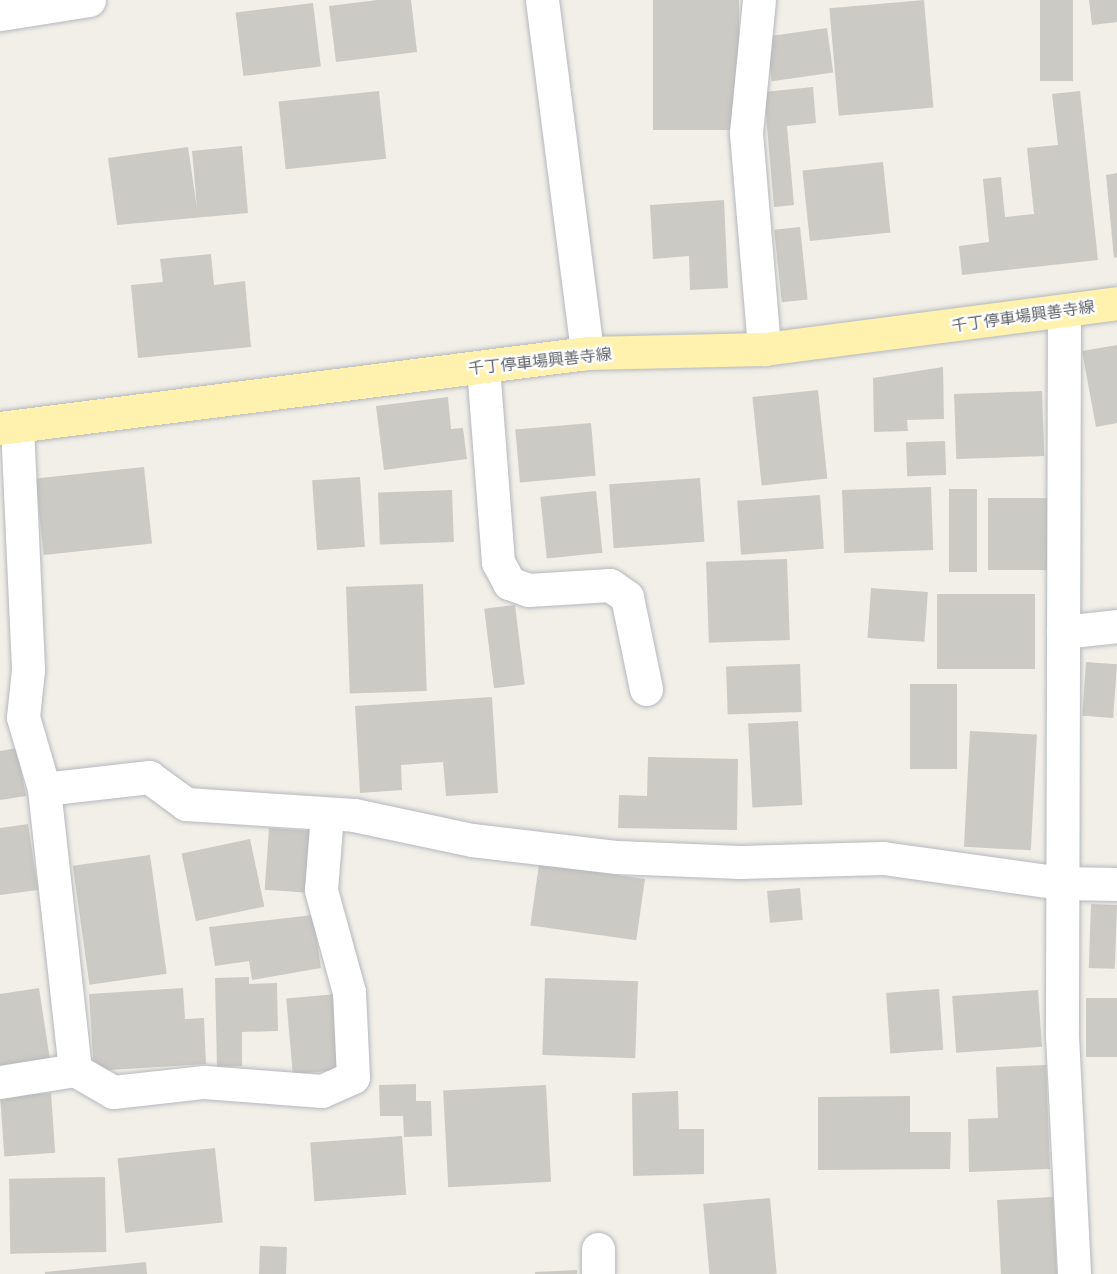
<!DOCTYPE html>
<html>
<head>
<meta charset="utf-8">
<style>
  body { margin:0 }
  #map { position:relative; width:1117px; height:1274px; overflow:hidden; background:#f1efe8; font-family:"Noto Sans","Noto Sans JP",sans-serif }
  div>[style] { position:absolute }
  .building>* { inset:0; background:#cccac5; transform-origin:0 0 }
  .roads { filter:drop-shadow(0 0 2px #b5b8bc) drop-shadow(0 0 2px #b5b8bc) }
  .minor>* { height:33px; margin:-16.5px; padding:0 16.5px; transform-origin:16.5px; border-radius:16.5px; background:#fff }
  .major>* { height:33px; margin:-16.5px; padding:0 16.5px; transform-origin:16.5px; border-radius:16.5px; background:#fff2af }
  span { translate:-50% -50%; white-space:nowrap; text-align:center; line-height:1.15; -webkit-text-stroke:4.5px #fff; paint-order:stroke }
  .street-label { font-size:16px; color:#5f6368 }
</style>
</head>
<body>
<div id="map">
  <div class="building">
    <div style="clip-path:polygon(378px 0,411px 0,417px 52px,336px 62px,329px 6px)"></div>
    <div style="left:653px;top:0;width:86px;height:130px"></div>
    <div style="left:924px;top:0;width:108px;height:95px;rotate:85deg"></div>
    <div style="left:1040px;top:0;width:33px;height:81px"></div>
    <div style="clip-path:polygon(1089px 0,1117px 0,1117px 22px,1092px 25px)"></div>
    <div style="left:313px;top:3px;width:64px;height:78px;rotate:83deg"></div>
    <div style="left:827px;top:28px;width:45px;height:62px;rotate:82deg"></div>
    <div style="clip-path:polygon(813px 87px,816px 123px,787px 126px,794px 205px,774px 207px,764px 92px)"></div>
    <div style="left:379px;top:91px;width:68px;height:101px;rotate:84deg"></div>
    <div style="clip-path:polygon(1080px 91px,1098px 260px,962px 275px,959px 246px,989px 242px,983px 179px,1001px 177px,1005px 217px,1034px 214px,1027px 148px,1058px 145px,1052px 94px)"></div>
    <div style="clip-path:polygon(242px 146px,248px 213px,117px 225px,108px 158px,188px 147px,197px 208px,192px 151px)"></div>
    <div style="left:883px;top:162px;width:71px;height:81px;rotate:84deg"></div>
    <div style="clip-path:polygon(1117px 173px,1117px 257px,1114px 258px,1106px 175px)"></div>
    <div style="clip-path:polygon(724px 200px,728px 288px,690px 290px,689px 256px,653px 259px,650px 205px)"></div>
    <div style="left:800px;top:227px;width:73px;height:26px;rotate:84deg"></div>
    <div style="clip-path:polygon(211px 254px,214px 285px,245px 281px,251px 347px,138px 358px,131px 285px,163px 282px,160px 259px)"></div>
    <div style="clip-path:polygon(1117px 345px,1117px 423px,1096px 427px,1082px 351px)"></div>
    <div style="clip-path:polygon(943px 367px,944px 419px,907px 420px,908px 431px,874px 432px,873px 378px)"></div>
    <div style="left:818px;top:390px;width:89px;height:66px;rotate:84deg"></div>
    <div style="left:1042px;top:391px;width:65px;height:88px;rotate:88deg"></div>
    <div style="clip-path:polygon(448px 397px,451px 429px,463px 428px,467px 459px,384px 470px,376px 406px)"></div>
    <div style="left:591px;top:423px;width:53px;height:76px;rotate:85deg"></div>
    <div style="left:945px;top:441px;width:34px;height:39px;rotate:88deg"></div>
    <div style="left:144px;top:467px;width:77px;height:109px;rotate:84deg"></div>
    <div style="left:360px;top:477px;width:70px;height:48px;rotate:86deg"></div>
    <div style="left:700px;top:478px;width:64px;height:91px;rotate:86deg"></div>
    <div style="left:931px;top:487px;width:63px;height:89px;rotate:88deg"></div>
    <div style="left:949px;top:489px;width:28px;height:83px"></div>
    <div style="left:452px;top:490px;width:52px;height:74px;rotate:88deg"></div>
    <div style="left:596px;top:491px;width:62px;height:56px;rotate:84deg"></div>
    <div style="left:820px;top:495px;width:54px;height:83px;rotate:86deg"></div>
    <div style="left:988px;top:498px;width:59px;height:72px"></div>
    <div style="left:787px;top:559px;width:81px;height:81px;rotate:88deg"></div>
    <div style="left:423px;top:584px;width:107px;height:77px;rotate:88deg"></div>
    <div style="left:871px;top:588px;width:57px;height:50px;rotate:4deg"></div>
    <div style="left:937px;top:594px;width:98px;height:75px"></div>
    <div style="left:515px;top:605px;width:80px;height:31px;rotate:83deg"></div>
    <div style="left:1086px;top:662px;width:31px;height:54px;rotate:4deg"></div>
    <div style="left:800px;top:664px;width:48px;height:74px;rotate:88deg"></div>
    <div style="left:910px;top:684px;width:47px;height:85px"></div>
    <div style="clip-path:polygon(492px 697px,498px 793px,446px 796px,443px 762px,401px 765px,402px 790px,360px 793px,355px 706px)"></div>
    <div style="left:798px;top:721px;width:84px;height:50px;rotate:87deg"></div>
    <div style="left:970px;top:731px;width:67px;height:116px;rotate:3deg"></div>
    <div style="clip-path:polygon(17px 748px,26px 796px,0 800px,0 751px)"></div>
    <div style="clip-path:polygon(648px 757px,738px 759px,737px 830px,618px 828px,619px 795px,647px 796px)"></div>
    <div style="clip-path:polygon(28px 824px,38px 890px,0 895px,0 828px)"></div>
    <div style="left:269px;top:828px;width:43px;height:62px;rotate:4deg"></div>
    <div style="left:250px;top:839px;width:69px;height:70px;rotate:78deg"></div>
    <div style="left:150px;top:855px;width:120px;height:78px;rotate:82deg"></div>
    <div style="left:539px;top:864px;width:107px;height:62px;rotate:8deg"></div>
    <div style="left:800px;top:888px;width:32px;height:33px;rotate:85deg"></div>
    <div style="left:1091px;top:904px;width:26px;height:64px;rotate:2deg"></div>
    <div style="clip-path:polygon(313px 915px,321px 968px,252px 980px,249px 961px,215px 966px,209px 927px)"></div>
    <div style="clip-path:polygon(249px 977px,249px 984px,277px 983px,278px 1031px,242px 1032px,242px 1066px,217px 1067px,215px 978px)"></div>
    <div style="left:545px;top:978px;width:93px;height:77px;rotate:2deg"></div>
    <div style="clip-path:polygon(39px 988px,50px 1060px,0 1068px,0 994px)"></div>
    <div style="clip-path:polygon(183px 988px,185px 1019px,204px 1018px,206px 1064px,94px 1071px,89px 994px)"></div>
    <div style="left:939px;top:989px;width:61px;height:53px;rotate:86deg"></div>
    <div style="left:1038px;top:990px;width:57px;height:86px;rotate:86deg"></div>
    <div style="left:337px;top:994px;width:76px;height:51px;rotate:85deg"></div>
    <div style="left:1117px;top:998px;width:59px;height:31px;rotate:90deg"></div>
    <div style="clip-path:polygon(1046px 1065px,1050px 1169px,969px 1172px,968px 1119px,998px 1118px,996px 1067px)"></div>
    <div style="clip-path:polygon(416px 1084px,416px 1101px,431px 1101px,432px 1136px,404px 1137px,403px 1116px,380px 1116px,379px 1085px)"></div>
    <div style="left:546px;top:1085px;width:97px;height:103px;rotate:87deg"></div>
    <div style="clip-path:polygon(678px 1091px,679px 1129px,704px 1129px,704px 1174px,633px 1176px,632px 1093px)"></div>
    <div style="left:51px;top:1093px;width:60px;height:51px;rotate:86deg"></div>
    <div style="clip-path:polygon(910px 1096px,910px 1132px,951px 1132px,950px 1169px,818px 1170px,818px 1097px)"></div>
    <div style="left:402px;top:1136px;width:59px;height:92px;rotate:86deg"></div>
    <div style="left:215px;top:1148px;width:75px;height:98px;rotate:84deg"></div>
    <div style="left:105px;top:1177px;width:75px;height:96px;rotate:89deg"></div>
    <div style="left:1053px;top:1197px;width:77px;height:56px;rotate:87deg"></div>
    <div style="left:770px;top:1198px;width:76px;height:67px;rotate:85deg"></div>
    <div style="left:260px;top:1246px;width:27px;height:28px;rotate:2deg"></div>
    <div style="clip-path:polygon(146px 1262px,147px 1274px,45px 1274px,45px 1272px)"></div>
    <div style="clip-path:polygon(577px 1270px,577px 1274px,535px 1274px,535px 1272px)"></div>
  </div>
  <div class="roads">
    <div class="minor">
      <div style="left:542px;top:0;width:356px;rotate:82.7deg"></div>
      <div style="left:759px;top:0;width:134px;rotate:95.6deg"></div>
      <div style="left:746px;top:133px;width:217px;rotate:85.2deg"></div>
      <div style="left:0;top:14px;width:90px;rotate:-8.9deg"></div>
      <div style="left:1064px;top:311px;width:725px;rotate:90.16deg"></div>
      <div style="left:1062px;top:1036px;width:238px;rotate:87.1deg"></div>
      <div style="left:483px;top:367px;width:196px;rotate:85.6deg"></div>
      <div style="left:498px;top:562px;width:24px;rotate:62deg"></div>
      <div style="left:509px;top:583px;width:20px;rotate:20deg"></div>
      <div style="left:528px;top:590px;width:82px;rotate:-3.5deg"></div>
      <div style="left:610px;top:585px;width:21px;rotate:35deg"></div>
      <div style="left:627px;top:597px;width:94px;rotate:78.3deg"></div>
      <div style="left:17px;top:426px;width:244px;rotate:87.4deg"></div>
      <div style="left:28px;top:670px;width:47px;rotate:96.1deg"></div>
      <div style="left:23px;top:717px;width:75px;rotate:73.7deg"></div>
      <div style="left:44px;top:789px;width:283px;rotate:83.7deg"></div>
      <div style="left:1063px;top:632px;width:54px;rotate:-6.3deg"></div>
      <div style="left:44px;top:789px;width:106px;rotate:-6.5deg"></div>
      <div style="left:149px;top:777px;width:46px;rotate:36.1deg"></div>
      <div style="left:186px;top:804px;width:168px;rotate:3.7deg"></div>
      <div style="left:354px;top:815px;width:121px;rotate:12deg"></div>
      <div style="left:472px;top:840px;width:146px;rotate:6.7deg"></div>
      <div style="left:617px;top:857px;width:123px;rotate:2.3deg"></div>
      <div style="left:740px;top:862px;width:143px;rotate:-1.6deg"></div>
      <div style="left:883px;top:858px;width:181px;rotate:8deg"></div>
      <div style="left:1062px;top:883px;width:55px;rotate:1deg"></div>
      <div style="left:0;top:1082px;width:76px;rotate:-9.1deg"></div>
      <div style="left:75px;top:1070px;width:44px;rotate:30.1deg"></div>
      <div style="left:113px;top:1092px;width:92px;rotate:-6.3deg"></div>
      <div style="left:204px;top:1082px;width:118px;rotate:4.4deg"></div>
      <div style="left:322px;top:1091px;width:34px;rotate:-24deg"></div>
      <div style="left:353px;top:1077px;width:85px;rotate:-92.7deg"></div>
      <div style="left:349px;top:992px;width:106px;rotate:-105.4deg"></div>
      <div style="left:321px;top:890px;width:76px;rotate:-85.5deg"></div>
      <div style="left:598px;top:1249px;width:25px;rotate:90deg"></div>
    </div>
    <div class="major">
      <div style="left:0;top:428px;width:592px;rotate:-7.28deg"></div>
      <div style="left:587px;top:353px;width:177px;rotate:-1.3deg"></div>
      <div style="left:764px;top:349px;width:356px;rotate:-7.4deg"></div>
    </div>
  </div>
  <div class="street-label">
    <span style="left:1023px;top:316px;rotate:-8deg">千丁停車場興善寺線</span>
    <span style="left:540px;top:361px;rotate:-6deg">千丁停車場興善寺線</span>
  </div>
</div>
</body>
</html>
